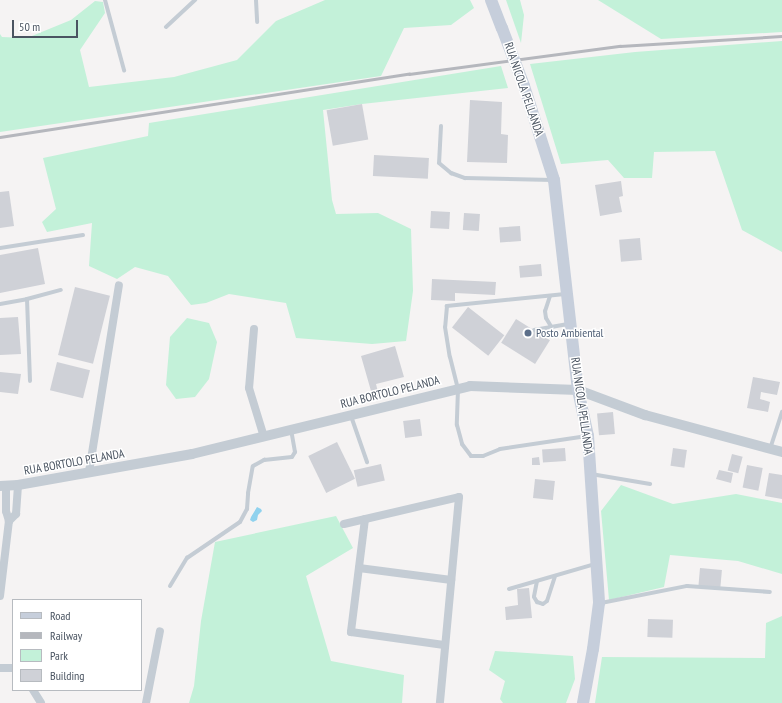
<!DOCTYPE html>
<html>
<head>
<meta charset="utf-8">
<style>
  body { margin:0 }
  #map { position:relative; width:782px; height:703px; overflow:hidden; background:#f5f3f3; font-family:"PT Sans Narrow",sans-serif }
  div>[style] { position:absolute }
  .green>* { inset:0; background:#c3f1d9 }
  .water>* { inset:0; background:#90d2ee }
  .building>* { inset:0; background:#cfd1d7; transform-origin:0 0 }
  .service>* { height:4px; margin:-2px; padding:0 2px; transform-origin:2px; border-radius:2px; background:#c4ccd4 }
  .minor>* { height:8px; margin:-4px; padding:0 4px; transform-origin:4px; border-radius:4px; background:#c4ccd4 }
  .tertiary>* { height:10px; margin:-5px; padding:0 5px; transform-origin:5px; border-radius:5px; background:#c4ccd4 }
  .secondary>* { height:12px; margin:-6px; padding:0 6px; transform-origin:6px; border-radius:6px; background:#c6cedb }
  .rail>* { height:2.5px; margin:-1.25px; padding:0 1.25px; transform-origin:1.25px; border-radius:1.25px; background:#b5b7bd }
  .secondary-bridge>* { height:12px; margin:-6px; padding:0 6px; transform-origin:6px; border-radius:6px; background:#c6cedb }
  .dots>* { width:11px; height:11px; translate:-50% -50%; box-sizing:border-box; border:2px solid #fff; border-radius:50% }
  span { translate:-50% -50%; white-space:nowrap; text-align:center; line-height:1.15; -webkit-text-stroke:3px #fff; paint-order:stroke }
  .street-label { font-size:12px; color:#4a5461 }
  .service-label { font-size:12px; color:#4e5e75 }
  .left { translate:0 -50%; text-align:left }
  .legend { position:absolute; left:12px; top:599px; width:130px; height:92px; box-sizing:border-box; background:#fff; border:1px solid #b7bbc0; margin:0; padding:5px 7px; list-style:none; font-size:12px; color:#4a5461 }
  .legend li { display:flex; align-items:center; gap:8px; height:20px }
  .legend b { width:20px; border:1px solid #b7bbc0 }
  .scale { position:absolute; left:12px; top:20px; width:66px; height:18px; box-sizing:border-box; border:2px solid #4a5461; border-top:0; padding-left:5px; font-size:12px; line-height:14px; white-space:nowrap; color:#4a5461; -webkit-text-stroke:3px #fff; paint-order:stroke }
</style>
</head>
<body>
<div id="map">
  <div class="green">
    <div style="clip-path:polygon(325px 0,470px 0,474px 8px,451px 25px,404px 28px,381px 76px,0 132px,0 34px,2px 37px,27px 38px,71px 20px,95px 1px,103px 2px,105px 13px,80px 50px,89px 87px,174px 77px,237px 60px,276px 21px)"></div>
    <div style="clip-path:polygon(506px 0,520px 0,524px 15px,521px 43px)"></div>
    <div style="clip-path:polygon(598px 0,782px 0,782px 32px,661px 39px)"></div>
    <div style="clip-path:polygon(782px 41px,782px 252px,742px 230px,715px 151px,654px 152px,652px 178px,624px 178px,608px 160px,561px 164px,530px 64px,635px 52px)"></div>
    <div style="clip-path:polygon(501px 66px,508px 88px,362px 104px,323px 110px,332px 200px,336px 214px,378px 213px,411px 229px,413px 291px,406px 341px,372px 344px,296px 338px,286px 303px,229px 294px,206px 303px,191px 305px,168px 276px,135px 267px,117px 279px,89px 266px,92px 223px,47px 232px,42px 222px,56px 209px,43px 158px,148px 136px,149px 123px)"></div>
    <div style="clip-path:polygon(187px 318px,209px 323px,217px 342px,209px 379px,195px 397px,176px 399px,166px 385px,170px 337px)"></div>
    <div style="clip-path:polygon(621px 485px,673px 504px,736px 494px,782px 503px,782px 574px,738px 561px,670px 555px,664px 587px,609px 600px,601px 511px)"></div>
    <div style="clip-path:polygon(336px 516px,353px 548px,306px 576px,331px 661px,404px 675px,402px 703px,189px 703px,194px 686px,201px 621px,215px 542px)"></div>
    <div style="clip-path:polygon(782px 616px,782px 703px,595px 703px,602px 657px,765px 658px,766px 623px)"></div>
    <div style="clip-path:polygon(495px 651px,573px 656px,575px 679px,566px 703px,503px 703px,500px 699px,505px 681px,489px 670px)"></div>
  </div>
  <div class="water">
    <div style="clip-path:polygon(257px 507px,261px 509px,262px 511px,258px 515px,257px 520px,253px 522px,250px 520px,251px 517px)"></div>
  </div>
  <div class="building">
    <div style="clip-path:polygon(470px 100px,502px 102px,501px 134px,508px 135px,507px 163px,467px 162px)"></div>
    <div style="left:362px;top:104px;width:36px;height:36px;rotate:80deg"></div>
    <div style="left:374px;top:155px;width:55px;height:21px;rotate:3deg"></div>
    <div style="clip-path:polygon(621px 181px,623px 196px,619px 197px,622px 212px,600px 216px,595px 185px)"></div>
    <div style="clip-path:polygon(9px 191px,14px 226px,0 228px,0 192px)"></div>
    <div style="left:431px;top:211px;width:19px;height:17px;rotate:3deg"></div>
    <div style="left:464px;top:213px;width:16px;height:17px;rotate:4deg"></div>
    <div style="left:520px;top:226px;width:15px;height:21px;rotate:86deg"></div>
    <div style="left:640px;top:238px;width:22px;height:21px;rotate:85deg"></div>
    <div style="clip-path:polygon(38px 248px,45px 284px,0 293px,0 255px)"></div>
    <div style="left:541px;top:264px;width:12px;height:22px;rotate:85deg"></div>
    <div style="clip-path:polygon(432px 279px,496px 282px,495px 295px,455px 293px,455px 301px,431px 300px)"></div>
    <div style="left:75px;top:287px;width:36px;height:70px;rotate:14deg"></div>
    <div style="left:468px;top:307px;width:46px;height:26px;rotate:38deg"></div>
    <div style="clip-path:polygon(18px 317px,21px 354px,0 355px,0 318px)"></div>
    <div style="left:516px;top:319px;width:40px;height:28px;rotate:32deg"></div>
    <div style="clip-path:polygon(395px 346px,404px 377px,376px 384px,379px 396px,373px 398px,361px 356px)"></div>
    <div style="left:57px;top:362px;width:34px;height:29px;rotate:14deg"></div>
    <div style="clip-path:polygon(0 372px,21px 374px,18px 394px,0 392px)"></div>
    <div style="clip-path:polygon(753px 377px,780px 382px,777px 395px,761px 392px,760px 399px,770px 402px,768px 412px,747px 408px)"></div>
    <div style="left:613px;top:412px;width:22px;height:16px;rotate:85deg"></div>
    <div style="left:420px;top:419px;width:17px;height:17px;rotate:83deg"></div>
    <div style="left:337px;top:442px;width:41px;height:32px;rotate:64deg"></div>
    <div style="left:565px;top:448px;width:13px;height:23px;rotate:86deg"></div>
    <div style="left:673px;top:448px;width:14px;height:18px;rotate:8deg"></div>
    <div style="left:732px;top:454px;width:11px;height:17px;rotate:15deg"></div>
    <div style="clip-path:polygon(539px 457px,540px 465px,532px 465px,532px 458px)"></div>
    <div style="left:381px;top:464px;width:17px;height:28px;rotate:77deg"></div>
    <div style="left:747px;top:465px;width:16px;height:23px;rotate:11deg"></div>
    <div style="clip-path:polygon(719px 470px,733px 473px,731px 483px,716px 479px)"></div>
    <div style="clip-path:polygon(769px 473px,782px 475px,782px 499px,765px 496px)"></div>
    <div style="left:535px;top:479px;width:20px;height:19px;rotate:6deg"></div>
    <div style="left:700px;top:568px;width:22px;height:18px;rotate:5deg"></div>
    <div style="clip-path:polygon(529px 588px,532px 618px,506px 620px,505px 607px,518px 605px,517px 589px)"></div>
    <div style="left:648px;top:619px;width:25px;height:18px;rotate:2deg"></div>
  </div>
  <div class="service">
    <div style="left:105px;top:0;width:73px;rotate:74.8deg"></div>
    <div style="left:256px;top:0;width:22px;rotate:87deg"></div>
    <div style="left:166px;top:27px;width:40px;rotate:-43deg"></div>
    <div style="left:441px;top:126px;width:37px;rotate:93deg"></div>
    <div style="left:439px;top:163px;width:16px;rotate:40deg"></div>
    <div style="left:451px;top:173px;width:15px;rotate:20deg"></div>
    <div style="left:465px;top:178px;width:88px;rotate:1.3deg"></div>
    <div style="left:0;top:248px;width:84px;rotate:-8.9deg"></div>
    <div style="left:565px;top:294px;width:119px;rotate:174.2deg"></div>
    <div style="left:447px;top:306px;width:21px;rotate:95deg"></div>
    <div style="left:445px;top:327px;width:30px;rotate:81deg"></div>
    <div style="left:450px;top:357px;width:33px;rotate:76deg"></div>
    <div style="left:458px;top:389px;width:36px;rotate:92deg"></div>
    <div style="left:457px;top:425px;width:20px;rotate:75deg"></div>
    <div style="left:462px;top:444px;width:15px;rotate:53deg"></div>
    <div style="left:471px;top:456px;width:12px"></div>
    <div style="left:483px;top:456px;width:18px;rotate:-22deg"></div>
    <div style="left:500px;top:449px;width:88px;rotate:-8.5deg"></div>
    <div style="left:550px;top:296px;width:16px;rotate:108deg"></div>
    <div style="left:545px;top:311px;width:7px;rotate:82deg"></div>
    <div style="left:546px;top:318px;width:12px;rotate:59deg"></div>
    <div style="left:27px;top:299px;width:82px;rotate:87.9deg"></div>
    <div style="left:0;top:304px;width:27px;rotate:-10deg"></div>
    <div style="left:27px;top:299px;width:35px;rotate:-15deg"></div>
    <div style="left:534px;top:330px;width:36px;rotate:-10deg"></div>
    <div style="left:351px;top:416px;width:49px;rotate:70.8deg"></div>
    <div style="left:770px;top:449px;width:39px;rotate:-72deg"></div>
    <div style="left:591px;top:474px;width:60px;rotate:9.6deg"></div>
    <div style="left:537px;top:581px;width:16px;rotate:101deg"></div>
    <div style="left:534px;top:597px;width:6px;rotate:59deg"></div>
    <div style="left:537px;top:602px;width:6px;rotate:18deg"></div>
    <div style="left:543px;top:604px;width:5px;rotate:-37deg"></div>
    <div style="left:547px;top:601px;width:25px;rotate:-72deg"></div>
    <div style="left:170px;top:586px;width:33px;rotate:-59deg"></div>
    <div style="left:187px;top:558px;width:64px;rotate:-34.2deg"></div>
    <div style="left:240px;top:522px;width:15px;rotate:-62deg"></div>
    <div style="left:247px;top:509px;width:16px;rotate:-86deg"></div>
    <div style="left:248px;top:493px;width:27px;rotate:-80deg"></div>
    <div style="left:253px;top:466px;width:13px;rotate:-29deg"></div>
    <div style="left:264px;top:460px;width:28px;rotate:-6deg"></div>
    <div style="left:292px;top:457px;width:6px;rotate:-59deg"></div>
    <div style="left:295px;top:452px;width:22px;rotate:-100deg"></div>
    <div style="left:509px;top:589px;width:90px;rotate:-16.2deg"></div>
    <div style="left:601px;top:603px;width:88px;rotate:-11.2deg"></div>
    <div style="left:687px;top:586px;width:83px;rotate:4.1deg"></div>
  </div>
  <div class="minor">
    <div style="left:254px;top:329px;width:59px;rotate:94.8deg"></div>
    <div style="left:249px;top:388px;width:51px;rotate:73deg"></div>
    <div style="left:89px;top:472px;width:189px;rotate:-80.9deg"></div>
    <div style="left:365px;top:519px;width:114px;rotate:97.1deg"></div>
    <div style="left:351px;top:632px;width:94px;rotate:8deg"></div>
    <div style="left:9px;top:521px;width:10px;rotate:-45deg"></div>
    <div style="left:16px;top:514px;width:29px;rotate:-86deg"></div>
    <div style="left:344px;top:524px;width:118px;rotate:-13.2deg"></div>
    <div style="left:459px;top:497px;width:207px;rotate:95.3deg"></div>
    <div style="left:359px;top:568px;width:93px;rotate:7.4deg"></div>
    <div style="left:0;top:596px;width:76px;rotate:-83.2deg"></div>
    <div style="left:9px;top:521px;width:10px;rotate:-107deg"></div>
    <div style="left:6px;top:511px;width:25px;rotate:-90deg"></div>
    <div style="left:0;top:668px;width:13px"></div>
    <div style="left:33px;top:690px;width:15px;rotate:58deg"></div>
    <div style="left:146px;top:703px;width:73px;rotate:-79deg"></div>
  </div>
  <div class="tertiary">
    <div style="left:0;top:486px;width:18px;rotate:-3deg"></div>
    <div style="left:18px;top:485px;width:177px;rotate:-10.1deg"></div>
    <div style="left:192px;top:454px;width:286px;rotate:-13.7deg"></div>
    <div style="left:470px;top:386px;width:108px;rotate:2.1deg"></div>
    <div style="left:578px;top:390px;width:72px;rotate:20.5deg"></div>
    <div style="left:645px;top:415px;width:142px;rotate:15.1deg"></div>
  </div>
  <div class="secondary">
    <div style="left:491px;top:0;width:30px;rotate:69deg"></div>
    <div style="left:524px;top:86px;width:99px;rotate:72.3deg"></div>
    <div style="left:554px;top:180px;width:211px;rotate:83.5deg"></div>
    <div style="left:578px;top:390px;width:47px;rotate:77.7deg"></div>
    <div style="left:588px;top:436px;width:167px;rotate:86.2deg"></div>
    <div style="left:599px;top:603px;width:46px;rotate:97.4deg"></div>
    <div style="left:593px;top:649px;width:55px;rotate:100.5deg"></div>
  </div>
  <div class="rail">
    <div style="left:0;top:137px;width:414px;rotate:-8.8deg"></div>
    <div style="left:409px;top:74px;width:213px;rotate:-7.6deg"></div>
    <div style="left:620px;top:46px;width:162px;rotate:-3.5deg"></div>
  </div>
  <div class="secondary-bridge">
    <div style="left:502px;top:28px;width:62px;rotate:69.2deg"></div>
  </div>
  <div class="dots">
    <div style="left:528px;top:333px;background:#5c6f8a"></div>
  </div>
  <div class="street-label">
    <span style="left:524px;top:89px;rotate:71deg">RUA NICOLA PELLANDA</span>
    <span style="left:390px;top:392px;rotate:-14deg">RUA BORTOLO PELANDA</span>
    <span style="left:582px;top:406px;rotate:82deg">RUA NICOLA PELLANDA</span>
    <span style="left:74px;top:462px;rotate:-10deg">RUA BORTOLO PELANDA</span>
  </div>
  <div class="service-label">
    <span class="left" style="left:536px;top:333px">Posto Ambiental</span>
  </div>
  <ul class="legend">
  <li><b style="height:5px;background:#c6cedb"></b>Road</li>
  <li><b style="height:5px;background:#b5b7bd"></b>Railway</li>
  <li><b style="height:11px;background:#c3f1d9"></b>Park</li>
  <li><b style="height:11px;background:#cfd1d7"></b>Building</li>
  </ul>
  <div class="scale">50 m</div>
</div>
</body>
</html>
